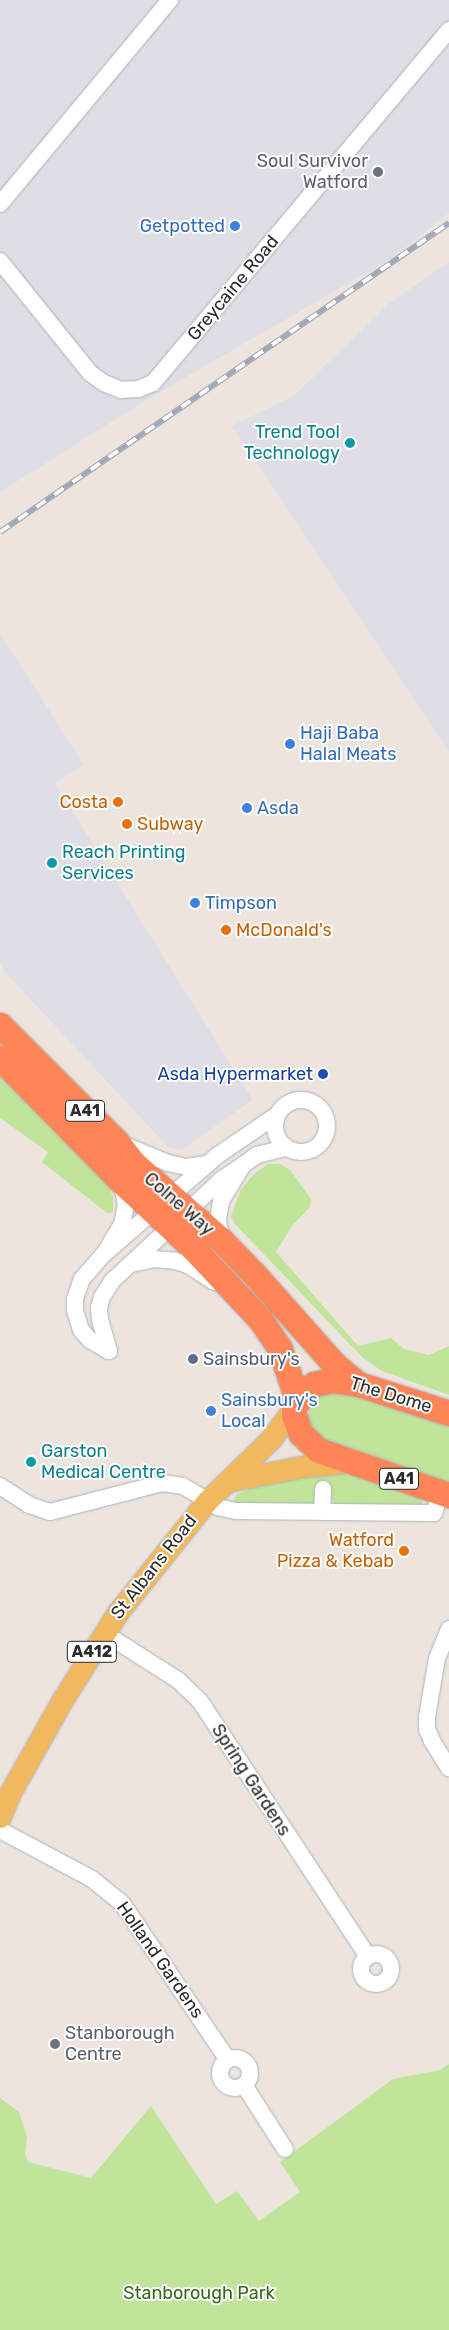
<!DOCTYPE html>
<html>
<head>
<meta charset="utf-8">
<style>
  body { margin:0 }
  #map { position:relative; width:449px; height:2330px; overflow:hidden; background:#ede4de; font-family:Rubik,sans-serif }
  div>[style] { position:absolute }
  .industrial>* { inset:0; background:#dfdee6 }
  .green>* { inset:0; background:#bfe49a }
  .roads { filter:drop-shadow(0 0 1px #aeb3bb) drop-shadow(0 0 1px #aeb3bb) }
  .minor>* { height:16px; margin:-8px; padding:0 8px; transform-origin:8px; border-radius:8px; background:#fff }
  .minor>.ring { margin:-8px; padding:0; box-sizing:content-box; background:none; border:16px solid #fff; border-radius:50% }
  .major>* { height:21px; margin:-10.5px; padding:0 10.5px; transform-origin:10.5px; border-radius:10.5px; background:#f1b85f }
  .highway>* { height:25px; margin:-12.5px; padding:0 12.5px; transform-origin:12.5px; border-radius:12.5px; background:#fe8558 }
  .rail>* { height:5.5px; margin-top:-2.75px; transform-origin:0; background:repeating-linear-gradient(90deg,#fff 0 11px,#a0a7b6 0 22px); box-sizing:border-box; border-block:1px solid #a0a7b6 }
  .dots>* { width:14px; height:14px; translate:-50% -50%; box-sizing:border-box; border:2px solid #fff; border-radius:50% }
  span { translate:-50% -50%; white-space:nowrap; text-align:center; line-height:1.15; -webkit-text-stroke:4px #fff; paint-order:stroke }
  .shield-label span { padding:1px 4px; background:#fff; border:1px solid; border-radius:4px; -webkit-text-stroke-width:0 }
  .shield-label { font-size:16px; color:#2b2b2b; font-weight:700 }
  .worship-label { font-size:18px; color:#5b616d }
  .right { translate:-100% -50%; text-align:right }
  .left { translate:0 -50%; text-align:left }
  .shop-label { font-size:18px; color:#366cbe }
  .street-label { font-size:18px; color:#2b2b2b }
  .culture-label { font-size:18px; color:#0d838f }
  .food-label { font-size:18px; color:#c56008 }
  .transit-label { font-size:18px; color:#164399 }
  .service-label { font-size:18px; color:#4e5e75 }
  .park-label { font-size:18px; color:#37691a }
</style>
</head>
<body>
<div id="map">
  <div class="industrial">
    <div style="clip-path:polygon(0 0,449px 0,449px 213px,392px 258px,148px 399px,0 492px)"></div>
    <div style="clip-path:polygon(449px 262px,449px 752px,232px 426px,295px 395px,387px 305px)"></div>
    <div style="clip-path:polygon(0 633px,84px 765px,55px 783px,253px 1100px,181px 1150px,168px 1147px,5px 972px,0 962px)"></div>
  </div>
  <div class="green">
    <div style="clip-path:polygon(0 1076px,106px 1181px,113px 1197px,113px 1212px,107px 1213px,42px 1162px,48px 1152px,0 1118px)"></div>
    <div style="clip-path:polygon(268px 1164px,280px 1164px,290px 1170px,311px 1199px,310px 1207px,292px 1226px,276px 1252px,358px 1346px,391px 1338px,404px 1349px,429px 1355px,449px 1346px,449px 1395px,382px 1371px,363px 1358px,234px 1223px,231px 1216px,241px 1189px,255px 1173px)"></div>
    <div style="clip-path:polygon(345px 1390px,449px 1423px,449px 1484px,314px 1436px,307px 1418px,313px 1400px,320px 1393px)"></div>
    <div style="clip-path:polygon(335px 1472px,367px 1478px,422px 1498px,422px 1504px,421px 1506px,335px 1504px,331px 1499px,331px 1484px,316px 1485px,317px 1499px,309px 1507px,233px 1503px,236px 1495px,264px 1482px)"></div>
    <div style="clip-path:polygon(449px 2064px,449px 2330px,0 2330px,0 2098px,19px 2112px,27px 2137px,25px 2154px,28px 2162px,91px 2178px,151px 2106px,216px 2204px,237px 2191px,259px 2221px,300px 2192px,280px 2162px,393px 2079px,440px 2070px)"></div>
  </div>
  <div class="roads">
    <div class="minor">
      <div style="left:0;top:204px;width:266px;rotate:-50.2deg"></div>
      <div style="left:0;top:261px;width:144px;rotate:51.2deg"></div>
      <div style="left:90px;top:373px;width:17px;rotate:36deg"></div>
      <div style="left:104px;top:383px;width:18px;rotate:22deg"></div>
      <div style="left:121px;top:390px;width:17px;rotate:-3deg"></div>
      <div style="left:138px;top:389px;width:16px;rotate:-22deg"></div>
      <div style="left:153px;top:383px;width:461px;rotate:-50deg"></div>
      <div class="ring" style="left:275px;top:1100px;width:36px;height:36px"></div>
      <div style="left:122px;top:1144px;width:50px;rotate:22.4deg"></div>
      <div style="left:168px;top:1163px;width:19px;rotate:12deg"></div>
      <div style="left:187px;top:1167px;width:20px;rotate:-9deg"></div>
      <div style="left:222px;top:1241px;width:21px;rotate:-101deg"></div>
      <div style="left:218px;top:1220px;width:19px;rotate:-81deg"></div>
      <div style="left:221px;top:1201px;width:42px;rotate:-58.6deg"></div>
      <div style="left:243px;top:1165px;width:17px;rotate:-36deg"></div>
      <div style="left:257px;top:1155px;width:30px;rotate:-14deg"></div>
      <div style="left:104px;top:1254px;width:151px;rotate:-41deg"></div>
      <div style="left:218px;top:1155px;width:71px;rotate:-34.1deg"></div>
      <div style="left:131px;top:1264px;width:24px;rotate:-12deg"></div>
      <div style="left:154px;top:1259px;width:21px;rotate:5deg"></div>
      <div style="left:175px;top:1261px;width:14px;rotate:17deg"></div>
      <div style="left:188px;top:1265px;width:31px;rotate:33deg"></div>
      <div style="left:109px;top:1351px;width:32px;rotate:-106deg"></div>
      <div style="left:100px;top:1320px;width:12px;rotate:-95deg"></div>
      <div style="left:99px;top:1308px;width:11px;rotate:-75deg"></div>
      <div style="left:102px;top:1297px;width:19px;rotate:-58deg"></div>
      <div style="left:112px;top:1281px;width:149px;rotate:-42.8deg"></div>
      <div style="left:221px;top:1180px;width:27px;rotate:-34deg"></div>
      <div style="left:109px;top:1351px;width:22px;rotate:-150deg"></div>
      <div style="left:90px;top:1340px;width:13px;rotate:-132deg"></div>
      <div style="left:81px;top:1330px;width:21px;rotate:-107deg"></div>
      <div style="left:75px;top:1310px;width:11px;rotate:-90deg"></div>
      <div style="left:75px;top:1299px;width:21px;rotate:-71deg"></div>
      <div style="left:82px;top:1279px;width:33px;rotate:-49deg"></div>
      <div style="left:104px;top:1254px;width:35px;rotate:-59deg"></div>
      <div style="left:122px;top:1224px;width:19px;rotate:-78deg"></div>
      <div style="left:126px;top:1205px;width:24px;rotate:-102deg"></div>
      <div style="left:0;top:1486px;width:35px;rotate:33deg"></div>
      <div style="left:29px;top:1505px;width:22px;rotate:18deg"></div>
      <div style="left:50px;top:1512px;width:116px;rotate:-14.5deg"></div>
      <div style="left:162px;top:1483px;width:21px;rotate:8deg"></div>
      <div style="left:183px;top:1486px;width:41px;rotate:31deg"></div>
      <div style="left:218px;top:1507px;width:18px;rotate:13deg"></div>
      <div style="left:236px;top:1511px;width:198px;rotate:0.6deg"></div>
      <div style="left:434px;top:1513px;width:21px;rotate:-71deg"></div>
      <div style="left:322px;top:1511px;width:22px;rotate:-87deg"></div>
      <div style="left:449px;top:1629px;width:31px;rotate:112deg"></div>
      <div style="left:437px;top:1658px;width:60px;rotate:99.6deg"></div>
      <div style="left:427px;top:1717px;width:12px;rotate:90deg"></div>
      <div style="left:427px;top:1729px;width:13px;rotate:67deg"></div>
      <div style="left:432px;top:1741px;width:32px;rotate:58deg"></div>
      <div style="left:104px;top:1633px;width:88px;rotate:32.4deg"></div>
      <div style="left:178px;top:1680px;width:30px;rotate:44deg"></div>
      <div style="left:200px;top:1701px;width:306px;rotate:56.7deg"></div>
      <div style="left:0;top:1830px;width:104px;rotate:28deg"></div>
      <div style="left:92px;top:1879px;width:38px;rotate:39deg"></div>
      <div style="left:122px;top:1903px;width:189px;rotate:56deg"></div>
      <div class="ring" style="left:361px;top:1954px;width:14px;height:14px"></div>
      <div class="ring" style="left:220px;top:2058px;width:14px;height:14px"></div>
      <div style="left:244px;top:2085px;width:76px;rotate:57.4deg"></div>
    </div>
    <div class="major">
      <div style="left:229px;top:1481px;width:71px;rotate:-11.3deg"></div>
      <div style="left:299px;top:1467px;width:50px;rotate:-5.7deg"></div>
      <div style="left:0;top:1817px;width:26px;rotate:-67deg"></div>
      <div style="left:10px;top:1793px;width:108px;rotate:-60.6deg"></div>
      <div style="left:63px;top:1699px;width:103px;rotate:-57.7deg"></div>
      <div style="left:118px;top:1612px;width:142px;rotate:-51.3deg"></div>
      <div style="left:207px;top:1501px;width:89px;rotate:-44.1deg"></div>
      <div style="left:271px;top:1439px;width:39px;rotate:-54deg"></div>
    </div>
    <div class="highway">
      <div style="left:0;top:1025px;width:164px;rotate:45deg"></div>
      <div style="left:116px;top:1141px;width:28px;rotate:52deg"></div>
      <div style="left:133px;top:1163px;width:118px;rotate:41.2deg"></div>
      <div style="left:222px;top:1241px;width:49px;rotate:45.8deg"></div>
      <div style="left:256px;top:1276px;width:118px;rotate:48.4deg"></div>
      <div style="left:334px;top:1364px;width:31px;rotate:40deg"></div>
      <div style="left:0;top:1058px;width:171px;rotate:45.5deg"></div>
      <div style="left:120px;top:1180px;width:100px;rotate:43deg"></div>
      <div style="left:193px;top:1248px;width:98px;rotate:46.7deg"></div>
      <div style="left:260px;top:1319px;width:36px;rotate:56deg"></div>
      <div style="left:280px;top:1349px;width:40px;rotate:71.1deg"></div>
      <div style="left:293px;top:1387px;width:15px;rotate:79deg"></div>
      <div style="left:449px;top:1413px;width:96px;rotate:-162.3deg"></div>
      <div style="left:358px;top:1384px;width:24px;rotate:-171deg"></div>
      <div style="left:334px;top:1380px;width:20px;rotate:169deg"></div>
      <div style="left:314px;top:1384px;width:9px;rotate:144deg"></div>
      <div style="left:307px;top:1389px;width:22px;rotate:126deg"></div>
      <div style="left:294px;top:1407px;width:8px;rotate:90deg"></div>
      <div style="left:294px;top:1415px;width:20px;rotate:70deg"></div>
      <div style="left:301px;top:1434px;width:23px;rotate:43deg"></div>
      <div style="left:318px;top:1450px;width:139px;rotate:19deg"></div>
    </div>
  </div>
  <div class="rail">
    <div style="left:0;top:532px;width:545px;rotate:-34.54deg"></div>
  </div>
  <div class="dots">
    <div style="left:378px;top:172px;background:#6b7280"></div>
    <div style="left:235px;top:226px;background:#3f7fe0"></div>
    <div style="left:350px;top:443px;background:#0f9aa8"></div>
    <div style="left:290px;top:744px;background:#3f7fe0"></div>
    <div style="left:118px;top:802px;background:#e8710a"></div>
    <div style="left:247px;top:808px;background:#3f7fe0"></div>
    <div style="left:127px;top:824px;background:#e8710a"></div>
    <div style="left:52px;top:863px;background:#0f9aa8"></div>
    <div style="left:195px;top:903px;background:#3f7fe0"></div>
    <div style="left:226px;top:930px;background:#e8710a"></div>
    <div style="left:323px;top:1074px;background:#1a4fb4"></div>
    <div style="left:193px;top:1359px;background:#5c6f8a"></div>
    <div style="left:211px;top:1411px;background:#3f7fe0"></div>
    <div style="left:31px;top:1462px;background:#0f9aa8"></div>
    <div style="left:404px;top:1551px;background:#e8710a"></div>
    <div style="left:55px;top:2044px;background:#6b7280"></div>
  </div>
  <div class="shield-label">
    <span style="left:85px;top:1111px">A41</span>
    <span style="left:399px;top:1479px">A41</span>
    <span style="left:92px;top:1652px">A412</span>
  </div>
  <div class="worship-label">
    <span class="right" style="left:368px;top:172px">Soul Survivor<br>Watford</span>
    <span class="left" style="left:65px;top:2044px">Stanborough<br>Centre</span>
  </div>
  <div class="shop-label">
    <span class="right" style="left:225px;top:226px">Getpotted</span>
    <span class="left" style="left:300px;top:744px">Haji Baba<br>Halal Meats</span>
    <span class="left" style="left:257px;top:808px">Asda</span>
    <span class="left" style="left:205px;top:903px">Timpson</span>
    <span class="left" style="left:221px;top:1411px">Sainsbury's<br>Local</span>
  </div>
  <div class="street-label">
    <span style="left:233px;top:288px;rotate:-50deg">Greycaine Road</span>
    <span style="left:179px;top:1204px;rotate:41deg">Colne Way</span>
    <span style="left:391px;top:1395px;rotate:17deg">The Dome</span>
    <span style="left:154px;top:1567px;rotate:-52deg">St Albans Road</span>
    <span style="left:251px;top:1780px;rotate:57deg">Spring Gardens</span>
    <span style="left:160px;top:1960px;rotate:55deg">Holland Gardens</span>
  </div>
  <div class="culture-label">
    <span class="right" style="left:340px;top:443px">Trend Tool<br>Technology</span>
    <span class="left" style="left:62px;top:863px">Reach Printing<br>Services</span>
    <span class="left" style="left:41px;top:1462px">Garston<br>Medical Centre</span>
  </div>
  <div class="food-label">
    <span class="right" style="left:108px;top:802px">Costa</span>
    <span class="left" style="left:137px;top:824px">Subway</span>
    <span class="left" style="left:236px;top:930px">McDonald's</span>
    <span class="right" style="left:394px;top:1551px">Watford<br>Pizza &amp; Kebab</span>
  </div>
  <div class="transit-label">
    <span class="right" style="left:313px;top:1074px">Asda Hypermarket</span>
  </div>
  <div class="service-label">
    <span class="left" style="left:203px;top:1359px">Sainsbury's</span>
  </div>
  <div class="park-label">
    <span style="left:199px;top:2293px">Stanborough Park</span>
  </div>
</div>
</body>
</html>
